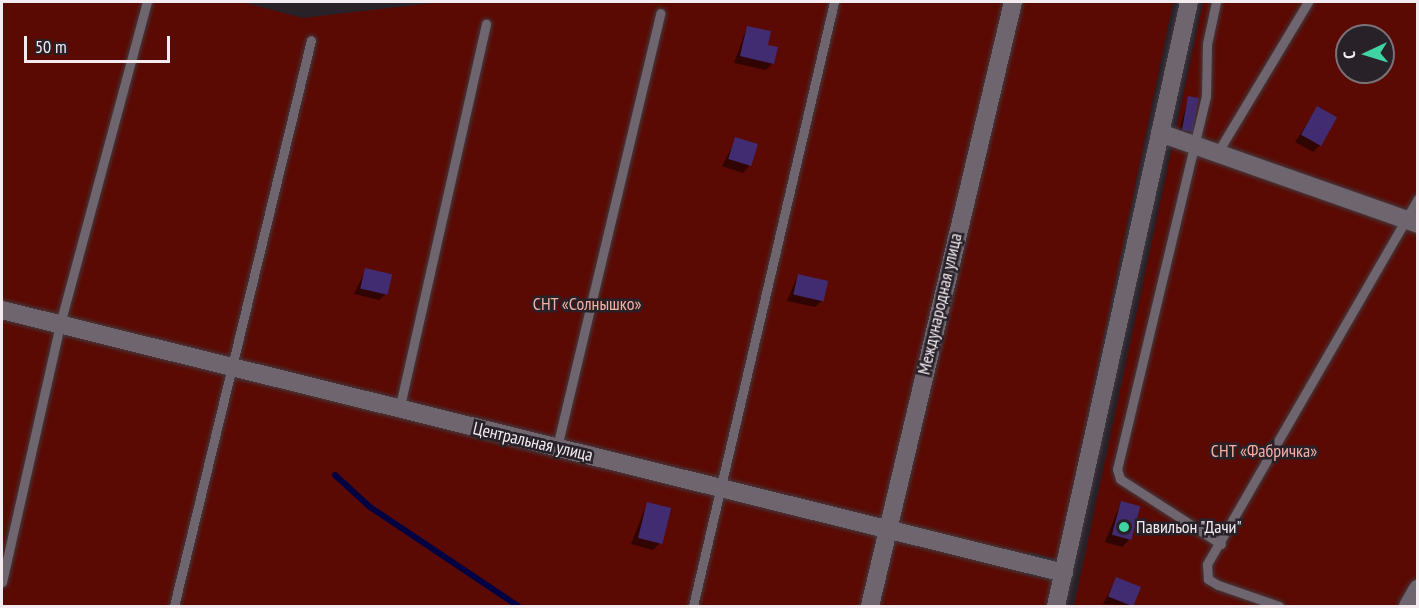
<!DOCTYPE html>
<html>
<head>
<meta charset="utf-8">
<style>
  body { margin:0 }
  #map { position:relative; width:1419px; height:608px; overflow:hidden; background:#282128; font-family:"PT Sans Narrow",sans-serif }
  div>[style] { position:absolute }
  .green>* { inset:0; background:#5a0a03 }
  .shadow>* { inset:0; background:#0007 }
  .stream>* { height:6px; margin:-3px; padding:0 3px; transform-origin:3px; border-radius:3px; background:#000342 }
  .building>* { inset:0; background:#412b71; transform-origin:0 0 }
  .roads { filter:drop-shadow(0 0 2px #423c42) drop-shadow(0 0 2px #423c42) }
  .service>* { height:9px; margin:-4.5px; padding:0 4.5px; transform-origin:4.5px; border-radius:4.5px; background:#6f656f }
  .minor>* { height:18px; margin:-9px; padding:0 9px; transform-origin:9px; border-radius:9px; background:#6f656f }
  .dots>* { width:16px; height:16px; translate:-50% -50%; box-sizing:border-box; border:3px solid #282128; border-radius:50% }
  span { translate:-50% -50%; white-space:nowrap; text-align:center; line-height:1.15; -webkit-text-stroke:5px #282128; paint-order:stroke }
  .park-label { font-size:18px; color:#f6aea1 }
  .street-label { font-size:18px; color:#f2ecf1 }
  .poi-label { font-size:18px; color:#f2ecf1 }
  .left { translate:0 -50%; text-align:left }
  .frame { position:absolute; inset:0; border:3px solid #f2ecf1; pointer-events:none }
  .north { position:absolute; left:1335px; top:24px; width:60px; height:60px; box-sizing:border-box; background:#282128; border:2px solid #797278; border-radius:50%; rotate:266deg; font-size:16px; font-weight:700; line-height:24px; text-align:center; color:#f2ecf1 }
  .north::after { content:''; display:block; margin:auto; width:21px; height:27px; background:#3fd4a2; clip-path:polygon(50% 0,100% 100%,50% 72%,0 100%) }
  .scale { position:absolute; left:24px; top:36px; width:146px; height:27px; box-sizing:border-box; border:3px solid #f2ecf1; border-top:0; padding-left:8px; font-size:18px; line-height:21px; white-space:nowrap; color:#f2ecf1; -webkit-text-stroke:4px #282128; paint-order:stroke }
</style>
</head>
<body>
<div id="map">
  <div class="green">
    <div style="clip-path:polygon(2px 2px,242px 2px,303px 18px,441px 2px,1173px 2px,1058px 560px,1029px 552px,1026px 564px,1025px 574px,1053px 581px,1047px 606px,2px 606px)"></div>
    <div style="clip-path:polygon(evenodd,1203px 2px,1417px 2px,1417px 606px,1074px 606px,1203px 2px,1347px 36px,1383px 36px,1383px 72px,1347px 72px,1347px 36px)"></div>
  </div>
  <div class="shadow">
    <div style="clip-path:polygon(747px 27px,767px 46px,773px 63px,766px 70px,734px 63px)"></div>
    <div style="clip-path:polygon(1189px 97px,1189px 132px,1186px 135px,1178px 133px)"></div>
    <div style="clip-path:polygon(1317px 108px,1320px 145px,1313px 152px,1295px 142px)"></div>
    <div style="clip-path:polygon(736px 139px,749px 166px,743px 173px,722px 166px)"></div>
    <div style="clip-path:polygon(366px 269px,386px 294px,379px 300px,354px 294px)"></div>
    <div style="clip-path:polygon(798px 275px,822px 301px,815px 307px,787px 301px)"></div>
    <div style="clip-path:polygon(1121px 502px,1129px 540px,1122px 547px,1105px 542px)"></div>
    <div style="clip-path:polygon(647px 503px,660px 543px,653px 550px,631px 544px)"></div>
    <div style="clip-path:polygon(1116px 579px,1139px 588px,1131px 606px,1103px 604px)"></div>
  </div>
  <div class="stream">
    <div style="left:335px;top:475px;width:47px;rotate:42.4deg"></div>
    <div style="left:370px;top:507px;width:178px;rotate:33.8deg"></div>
  </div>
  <div class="building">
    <div style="clip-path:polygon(747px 26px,771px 31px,768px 45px,778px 47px,774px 64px,740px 56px)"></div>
    <div style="left:1188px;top:96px;width:11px;height:35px;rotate:10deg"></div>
    <div style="left:1317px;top:106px;width:23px;height:33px;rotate:29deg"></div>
    <div style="left:735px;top:137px;width:24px;height:23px;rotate:17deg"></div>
    <div style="left:365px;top:268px;width:28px;height:21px;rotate:13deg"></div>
    <div style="left:798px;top:274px;width:31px;height:21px;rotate:13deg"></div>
    <div style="left:1121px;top:501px;width:20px;height:35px;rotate:15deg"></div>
    <div style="left:647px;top:502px;width:25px;height:37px;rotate:14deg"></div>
    <div style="left:1116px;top:577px;width:27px;height:21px;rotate:22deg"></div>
  </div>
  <div class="roads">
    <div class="service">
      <div style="left:1216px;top:2px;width:43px;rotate:102.1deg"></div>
      <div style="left:1207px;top:44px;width:52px;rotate:91.1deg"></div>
      <div style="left:1206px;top:96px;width:383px;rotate:103.4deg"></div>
      <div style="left:1117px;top:469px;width:10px;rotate:73deg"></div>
      <div style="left:1120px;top:479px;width:120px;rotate:32.8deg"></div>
      <div style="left:1219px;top:150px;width:173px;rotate:-59deg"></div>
      <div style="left:399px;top:410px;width:396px;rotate:-77.3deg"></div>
      <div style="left:557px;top:447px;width:446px;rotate:-76.6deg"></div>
      <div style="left:2px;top:582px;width:264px;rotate:-77.3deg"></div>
      <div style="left:60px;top:324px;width:334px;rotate:-74.9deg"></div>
      <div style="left:174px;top:606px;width:582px;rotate:-76.39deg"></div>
      <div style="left:693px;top:606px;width:620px;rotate:-76.86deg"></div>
      <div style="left:1279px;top:606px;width:65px;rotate:-161deg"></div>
      <div style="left:1218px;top:585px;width:12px;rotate:-149deg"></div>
      <div style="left:1208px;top:579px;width:15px;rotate:-94deg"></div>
      <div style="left:1207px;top:564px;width:422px;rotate:-60deg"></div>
    </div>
    <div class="minor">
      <div style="left:1160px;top:133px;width:274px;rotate:19.4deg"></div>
      <div style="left:2px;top:310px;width:1094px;rotate:13.91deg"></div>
      <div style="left:870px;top:606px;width:621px;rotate:-76.68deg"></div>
      <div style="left:1056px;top:606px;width:618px;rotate:-77.58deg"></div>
      <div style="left:1408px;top:606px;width:20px;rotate:-60deg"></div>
    </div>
  </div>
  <div class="dots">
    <div style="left:1124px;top:527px;background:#3fd4a2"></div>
  </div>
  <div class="park-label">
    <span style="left:587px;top:304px">СНТ «Солнышко»</span>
    <span style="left:1264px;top:451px">СНТ «Фабричка»</span>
  </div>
  <div class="street-label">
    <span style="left:940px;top:304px;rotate:-77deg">Международная улица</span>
    <span style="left:533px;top:442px;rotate:13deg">Центральная улица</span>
  </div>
  <div class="poi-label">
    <span class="left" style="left:1136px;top:527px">Павильон "Дачи"</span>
  </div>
  <div class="frame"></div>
  <div class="north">С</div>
  <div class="scale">50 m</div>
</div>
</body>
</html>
